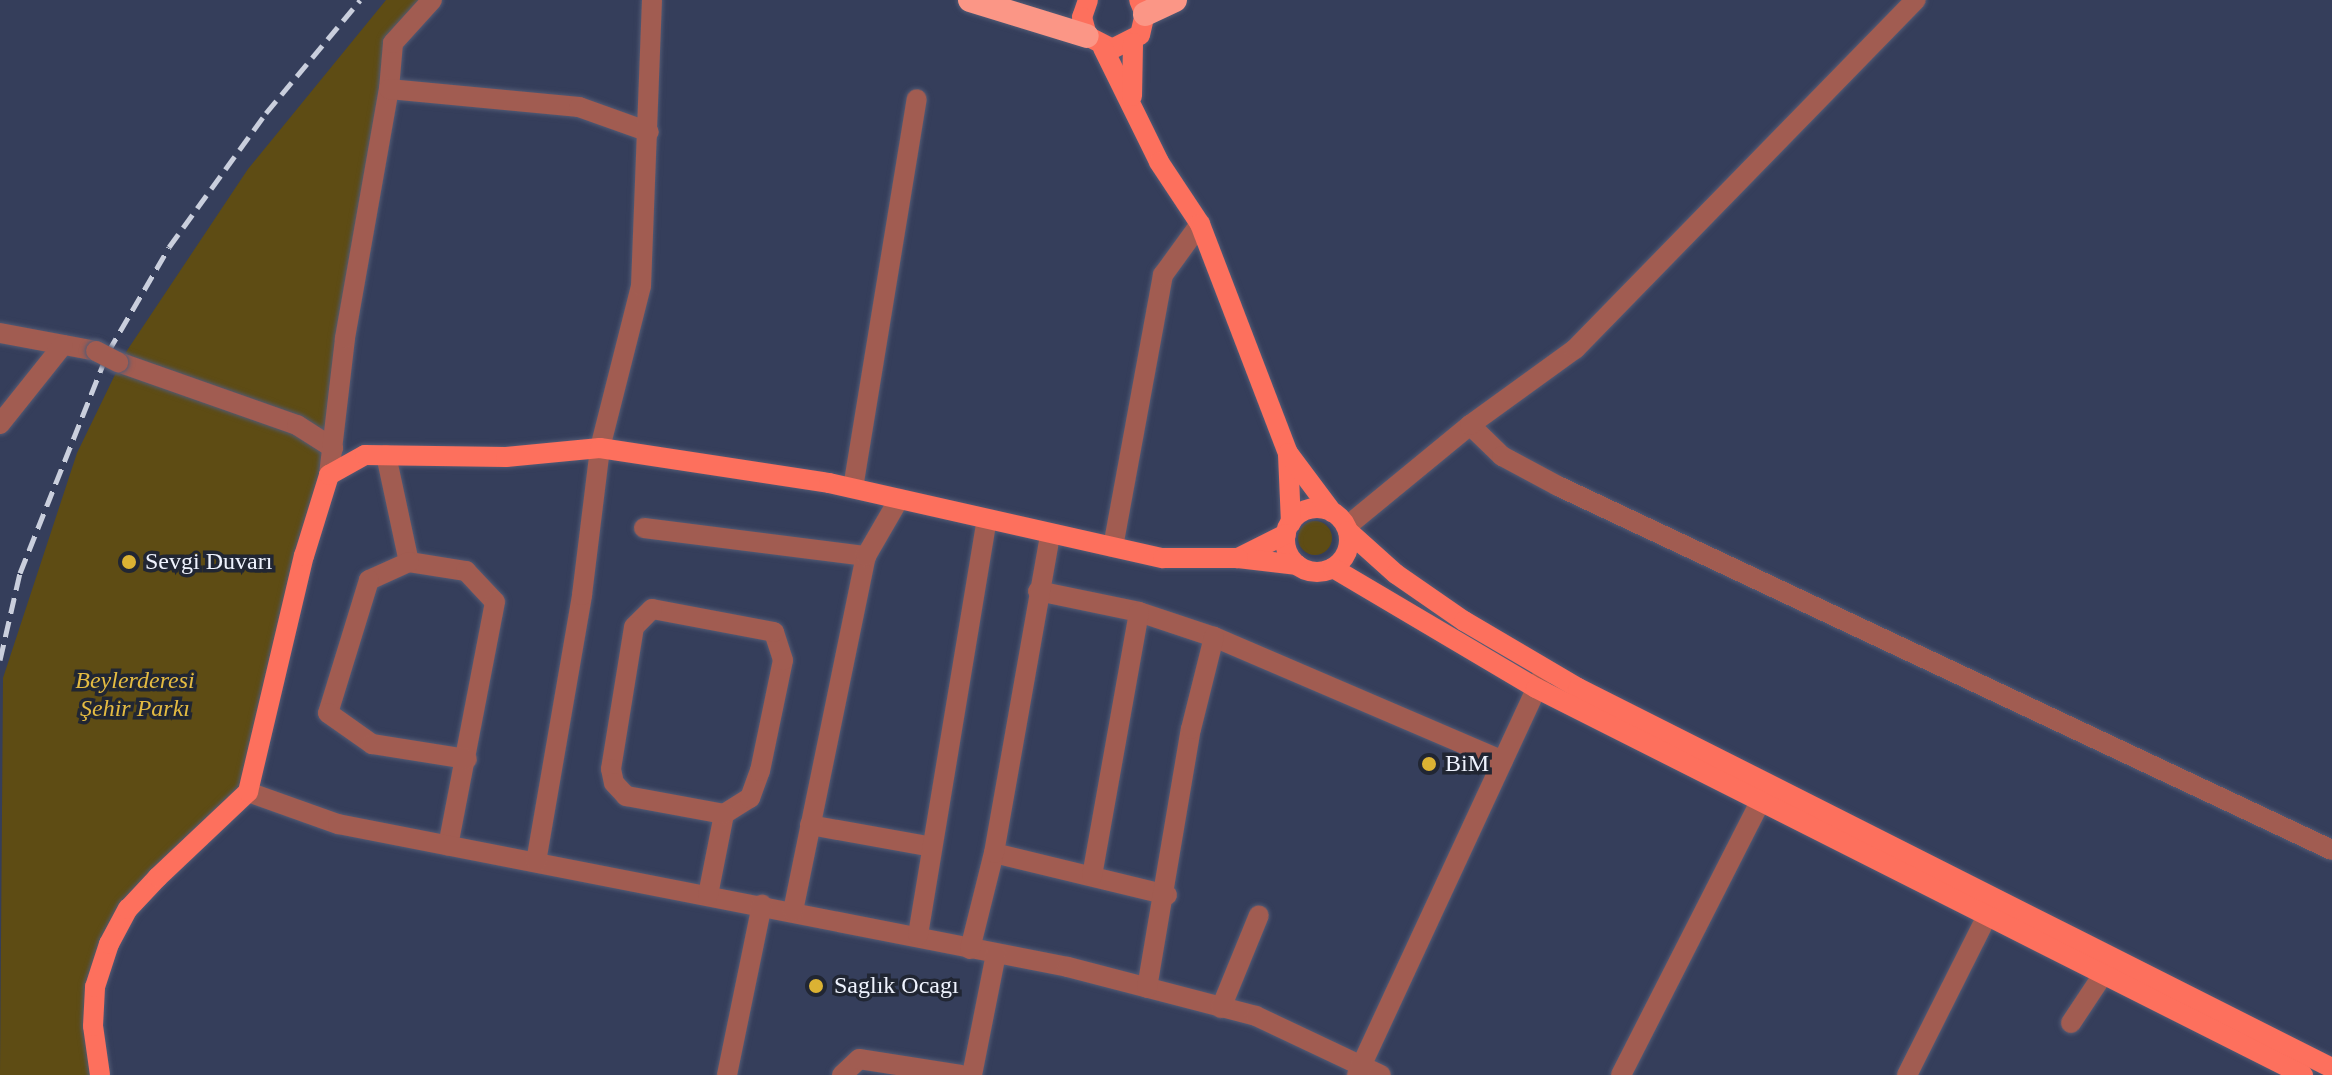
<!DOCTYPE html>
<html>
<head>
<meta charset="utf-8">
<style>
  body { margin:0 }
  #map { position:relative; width:2332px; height:1075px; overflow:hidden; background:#353e5b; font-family:Georgia,serif }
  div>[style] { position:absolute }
  .green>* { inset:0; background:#5e4c14 }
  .round { border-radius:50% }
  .roads { filter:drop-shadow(0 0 2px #535b75) drop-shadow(0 0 2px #535b75) }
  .minor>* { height:20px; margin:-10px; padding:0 10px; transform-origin:10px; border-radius:10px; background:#a15c51 }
  .major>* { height:20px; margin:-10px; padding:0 10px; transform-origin:10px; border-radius:10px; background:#fd705d }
  .major>.ring { margin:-10px; padding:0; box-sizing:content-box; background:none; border:20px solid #fd705d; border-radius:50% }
  .highway>* { height:24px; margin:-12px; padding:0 12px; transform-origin:12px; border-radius:12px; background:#fb9686 }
  .rail>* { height:5px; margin-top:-2.5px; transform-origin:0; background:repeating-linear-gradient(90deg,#cacfdd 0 16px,transparent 0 24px) }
  .bridges { filter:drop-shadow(0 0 2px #535b75) drop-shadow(0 0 2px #535b75) }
  .minor-bridge>* { height:20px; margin:-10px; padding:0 10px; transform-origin:10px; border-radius:10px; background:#a15c51 }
  .dots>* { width:22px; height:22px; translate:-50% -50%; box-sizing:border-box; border:4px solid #212633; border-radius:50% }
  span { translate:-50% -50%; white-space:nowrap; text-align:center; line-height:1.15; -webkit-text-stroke:7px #212633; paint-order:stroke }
  .poi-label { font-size:24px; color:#eff3fe }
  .left { translate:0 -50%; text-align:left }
  .park-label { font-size:24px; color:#e4bb42; font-style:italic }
</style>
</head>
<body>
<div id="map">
  <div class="green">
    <div style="clip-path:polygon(386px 0,433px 0,393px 43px,329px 475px,248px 792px,158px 877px,95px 987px,100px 1075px,0 1075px,3px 678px,77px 453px,126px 352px,248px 169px)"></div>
    <div class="round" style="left:1298px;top:521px;width:34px;height:34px"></div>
  </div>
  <div class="roads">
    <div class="minor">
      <div style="left:389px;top:89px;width:46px;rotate:-85deg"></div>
      <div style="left:393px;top:43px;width:58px;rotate:-47.8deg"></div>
      <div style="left:0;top:333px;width:98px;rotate:10.6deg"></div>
      <div style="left:118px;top:362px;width:190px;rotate:19.4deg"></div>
      <div style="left:297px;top:425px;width:43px;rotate:32.6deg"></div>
      <div style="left:0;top:424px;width:101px;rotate:-51.4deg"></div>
      <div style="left:1470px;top:425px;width:45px;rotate:44.1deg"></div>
      <div style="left:1502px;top:456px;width:64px;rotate:28.2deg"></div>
      <div style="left:1558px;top:486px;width:855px;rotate:25.19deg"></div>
      <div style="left:386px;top:455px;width:109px;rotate:77.9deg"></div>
      <div style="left:409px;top:562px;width:58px;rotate:9deg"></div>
      <div style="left:466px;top:571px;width:42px;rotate:46.9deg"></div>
      <div style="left:495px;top:602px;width:248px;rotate:100.9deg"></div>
      <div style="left:329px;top:475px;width:138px;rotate:-83.3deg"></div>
      <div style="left:345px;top:338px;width:253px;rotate:-80deg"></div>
      <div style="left:389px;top:89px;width:191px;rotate:5.4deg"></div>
      <div style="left:579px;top:107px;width:74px;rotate:19.7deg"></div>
      <div style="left:853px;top:488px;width:394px;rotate:-80.7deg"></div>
      <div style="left:1346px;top:527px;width:161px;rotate:-39.4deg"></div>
      <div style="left:1470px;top:425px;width:130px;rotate:-35.9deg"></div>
      <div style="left:1575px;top:349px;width:488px;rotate:-45.7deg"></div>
      <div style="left:644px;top:528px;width:224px;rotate:7.2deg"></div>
      <div style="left:1113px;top:547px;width:277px;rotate:-79.6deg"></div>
      <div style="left:1163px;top:275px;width:63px;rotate:-54deg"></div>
      <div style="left:409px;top:562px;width:44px;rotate:155.8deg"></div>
      <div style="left:369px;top:580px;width:139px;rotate:107.1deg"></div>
      <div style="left:328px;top:713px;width:54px;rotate:35.2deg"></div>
      <div style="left:372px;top:744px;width:96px;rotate:9deg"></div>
      <div style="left:1038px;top:591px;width:103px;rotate:11.7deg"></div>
      <div style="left:1139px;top:612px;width:79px;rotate:18.4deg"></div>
      <div style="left:1214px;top:637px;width:314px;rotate:23.2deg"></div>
      <div style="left:248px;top:792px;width:96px;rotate:19.6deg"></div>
      <div style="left:338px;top:824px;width:744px;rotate:11.08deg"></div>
      <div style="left:1068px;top:967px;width:194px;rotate:14.6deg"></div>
      <div style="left:1256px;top:1016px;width:138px;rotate:25.3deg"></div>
      <div style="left:810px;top:825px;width:124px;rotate:10.2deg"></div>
      <div style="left:994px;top:853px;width:178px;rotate:13.6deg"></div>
      <div style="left:536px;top:862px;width:271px;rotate:-80.2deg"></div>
      <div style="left:582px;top:595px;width:148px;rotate:-83deg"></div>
      <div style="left:600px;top:448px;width:167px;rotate:-75.8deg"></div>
      <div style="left:641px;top:286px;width:286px;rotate:-87.8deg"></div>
      <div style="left:1092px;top:876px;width:268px;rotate:-79.9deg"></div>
      <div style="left:708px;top:895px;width:83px;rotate:-78.8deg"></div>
      <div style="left:724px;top:814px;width:31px;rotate:-32deg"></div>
      <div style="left:750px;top:798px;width:29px;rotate:-70deg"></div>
      <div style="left:760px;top:771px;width:113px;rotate:-78.3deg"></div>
      <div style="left:783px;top:660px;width:29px;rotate:-108deg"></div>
      <div style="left:774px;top:632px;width:124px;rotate:-169.3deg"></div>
      <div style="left:652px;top:609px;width:25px;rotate:135deg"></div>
      <div style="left:634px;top:627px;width:144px;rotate:99.2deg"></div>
      <div style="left:611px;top:769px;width:14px;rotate:78deg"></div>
      <div style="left:614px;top:783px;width:18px;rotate:47deg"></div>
      <div style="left:626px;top:796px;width:100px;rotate:10.4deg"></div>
      <div style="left:793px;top:911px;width:362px;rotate:-78.4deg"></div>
      <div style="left:866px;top:556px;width:66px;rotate:-59.9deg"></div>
      <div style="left:918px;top:935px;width:421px;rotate:-80.6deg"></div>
      <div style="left:970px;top:949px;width:99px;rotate:-76deg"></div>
      <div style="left:994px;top:853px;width:323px;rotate:-80deg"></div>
      <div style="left:1147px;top:988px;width:263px;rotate:-80.4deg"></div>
      <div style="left:1191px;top:729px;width:95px;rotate:-76deg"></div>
      <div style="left:1221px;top:1008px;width:100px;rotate:-67.8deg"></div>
      <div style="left:2071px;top:1023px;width:74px;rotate:-56.5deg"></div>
      <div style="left:727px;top:1075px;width:174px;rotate:-78.4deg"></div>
      <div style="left:842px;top:1075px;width:23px;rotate:-43deg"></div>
      <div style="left:859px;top:1059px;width:103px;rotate:8.9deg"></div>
      <div style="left:972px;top:1075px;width:123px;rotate:-78.8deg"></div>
      <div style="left:1357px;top:1075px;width:444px;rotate:-65.1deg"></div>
      <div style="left:1621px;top:1075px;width:324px;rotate:-63deg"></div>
      <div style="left:1907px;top:1075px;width:196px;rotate:-63.3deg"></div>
    </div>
    <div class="major">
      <div style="left:1088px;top:0;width:18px;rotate:109deg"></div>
      <div style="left:1082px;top:17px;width:20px;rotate:75deg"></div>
      <div style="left:1087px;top:36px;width:28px;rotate:27deg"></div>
      <div style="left:1112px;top:49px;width:31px;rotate:-27deg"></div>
      <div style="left:1140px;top:35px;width:22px;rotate:-77deg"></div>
      <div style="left:1145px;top:14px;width:15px;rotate:-113deg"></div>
      <div style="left:1103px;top:48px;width:127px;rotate:63.8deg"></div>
      <div style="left:1159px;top:162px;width:74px;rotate:56.5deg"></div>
      <div style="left:1200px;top:224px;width:245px;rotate:69deg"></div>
      <div style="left:1132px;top:96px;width:53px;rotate:-88.9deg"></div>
      <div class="ring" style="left:1285px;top:508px;width:44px;height:44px"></div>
      <div style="left:1291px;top:523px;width:70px;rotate:-92.5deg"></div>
      <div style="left:1288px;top:453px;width:74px;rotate:53.3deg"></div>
      <div style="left:1348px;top:531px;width:64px;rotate:41.9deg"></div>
      <div style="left:1396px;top:574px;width:83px;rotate:34.7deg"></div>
      <div style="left:1464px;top:621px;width:132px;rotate:30.4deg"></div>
      <div style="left:1578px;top:688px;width:844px;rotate:26.75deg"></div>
      <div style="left:1286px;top:534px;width:54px;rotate:153.4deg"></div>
      <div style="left:1238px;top:558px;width:60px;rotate:6.7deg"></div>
      <div style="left:1333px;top:568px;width:236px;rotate:30.6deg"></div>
      <div style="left:1536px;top:688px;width:859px;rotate:26.77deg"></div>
      <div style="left:100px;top:1075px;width:49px;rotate:-98.1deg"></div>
      <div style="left:93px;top:1026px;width:39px;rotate:-87deg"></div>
      <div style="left:95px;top:987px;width:45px;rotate:-72deg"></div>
      <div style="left:109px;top:944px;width:40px;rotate:-62deg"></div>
      <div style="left:128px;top:909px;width:44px;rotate:-46.8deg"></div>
      <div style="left:158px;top:877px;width:124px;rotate:-43.4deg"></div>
      <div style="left:248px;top:792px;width:243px;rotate:-76.7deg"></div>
      <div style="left:304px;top:556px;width:85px;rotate:-72.8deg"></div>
      <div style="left:329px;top:475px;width:41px;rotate:-29.1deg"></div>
      <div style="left:365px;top:455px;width:141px;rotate:0.8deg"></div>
      <div style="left:506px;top:457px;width:94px;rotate:-5.5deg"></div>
      <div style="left:600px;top:448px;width:232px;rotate:8.7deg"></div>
      <div style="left:829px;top:483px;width:342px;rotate:12.7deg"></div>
      <div style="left:1163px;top:558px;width:75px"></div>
    </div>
    <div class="highway">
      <div style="left:970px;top:0;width:122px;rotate:17.1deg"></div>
      <div style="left:1145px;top:14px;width:33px;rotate:-25deg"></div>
    </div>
  </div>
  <div class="rail">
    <div style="left:0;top:660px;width:89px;rotate:-77.1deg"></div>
    <div style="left:20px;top:573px;width:238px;rotate:-68.3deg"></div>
    <div style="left:108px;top:352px;width:121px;rotate:-59.8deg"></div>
    <div style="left:169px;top:247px;width:165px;rotate:-54.1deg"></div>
    <div style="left:266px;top:113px;width:147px;rotate:-50.2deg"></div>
  </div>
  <div class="bridges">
    <div class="minor-bridge">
      <div style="left:96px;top:351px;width:25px;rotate:27deg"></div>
    </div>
  </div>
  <div class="dots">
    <div style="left:129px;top:562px;background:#dbb233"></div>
    <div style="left:1429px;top:764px;background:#dbb233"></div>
    <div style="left:816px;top:986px;background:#dbb233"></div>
  </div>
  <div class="poi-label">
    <span class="left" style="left:145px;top:562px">Sevgi Duvarı</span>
    <span class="left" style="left:1445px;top:764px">BiM</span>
    <span class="left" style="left:834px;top:986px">Saglık Ocagı</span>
  </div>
  <div class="park-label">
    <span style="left:135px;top:695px">Beylerderesi<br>Şehir Parkı</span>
  </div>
</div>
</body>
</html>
